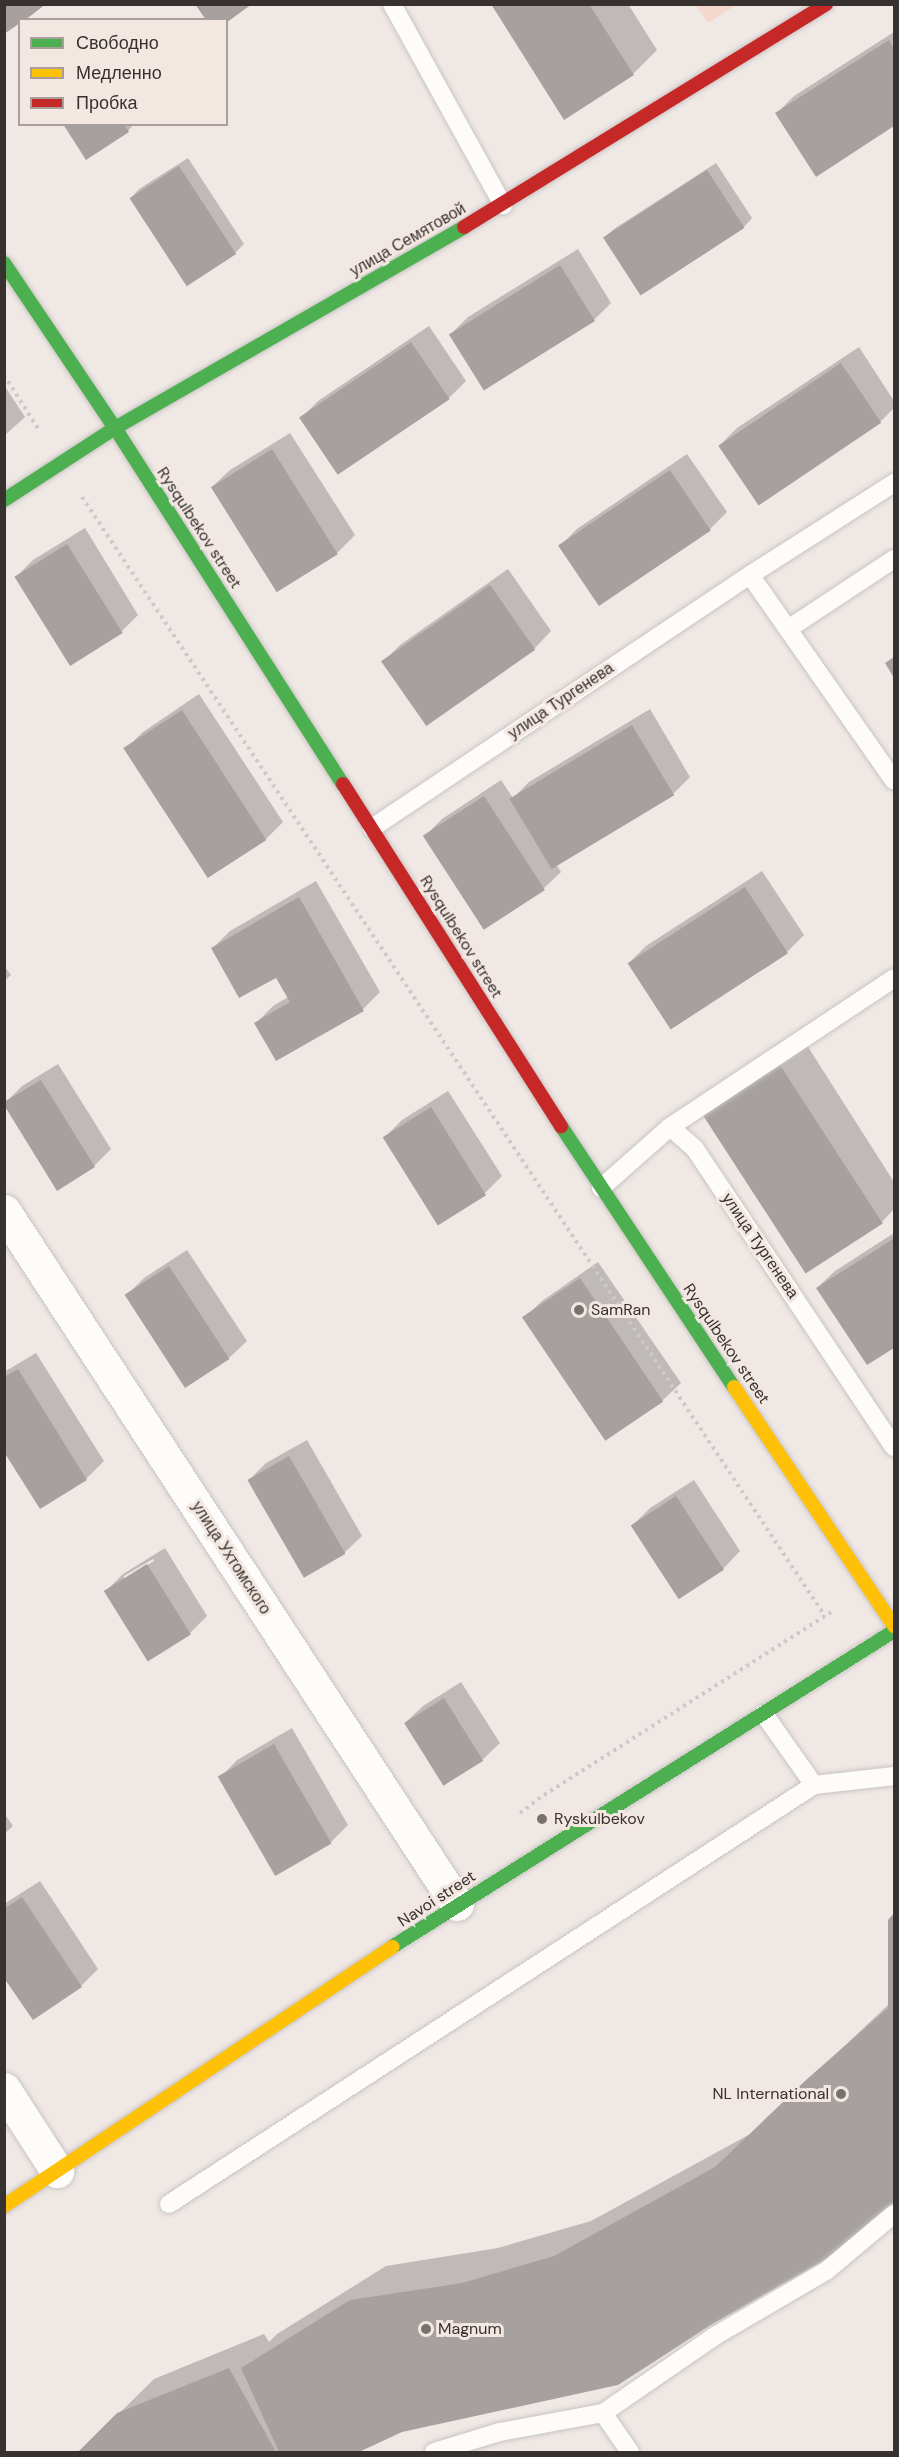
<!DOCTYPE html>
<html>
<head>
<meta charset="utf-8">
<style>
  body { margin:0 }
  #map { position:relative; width:899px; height:2457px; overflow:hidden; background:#efe8e5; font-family:"DM Sans",sans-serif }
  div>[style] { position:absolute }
  .green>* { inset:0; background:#f4d8cc }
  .shadow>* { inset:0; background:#0003 }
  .building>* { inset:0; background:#a6a19f; transform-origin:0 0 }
  .path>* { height:4px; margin-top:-2px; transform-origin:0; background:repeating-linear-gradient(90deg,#cccac9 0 3px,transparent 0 7.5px) }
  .roads { filter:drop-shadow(0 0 2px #c9c4c2) drop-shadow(0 0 2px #c9c4c2) }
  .lane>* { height:18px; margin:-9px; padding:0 9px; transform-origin:9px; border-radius:9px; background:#fdfcfb }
  .street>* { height:33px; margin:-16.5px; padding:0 16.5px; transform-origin:16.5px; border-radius:16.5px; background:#fdfcfb }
  .fast>* { height:14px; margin:-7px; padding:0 7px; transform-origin:7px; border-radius:7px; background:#4caf50 }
  .slow>* { height:14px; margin:-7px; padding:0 7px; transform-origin:7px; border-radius:7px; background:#ffc107 }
  .jam>* { height:14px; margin:-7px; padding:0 7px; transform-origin:7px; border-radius:7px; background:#c62828 }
  .dots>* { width:16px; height:16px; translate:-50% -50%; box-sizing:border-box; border:3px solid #f3e7e1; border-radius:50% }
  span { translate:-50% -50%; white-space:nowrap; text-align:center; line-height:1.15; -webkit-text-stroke:6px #f3e7e1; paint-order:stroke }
  .street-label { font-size:16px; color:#373230 }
  .poi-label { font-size:16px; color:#373230 }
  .left { translate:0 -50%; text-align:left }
  .right { translate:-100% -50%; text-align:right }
  .frame { position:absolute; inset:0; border:6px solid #373230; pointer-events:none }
  .legend { position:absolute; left:18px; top:18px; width:210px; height:108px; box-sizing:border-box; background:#f3e7e1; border:2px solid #a89f9a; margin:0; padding:8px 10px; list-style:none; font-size:18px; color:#373230 }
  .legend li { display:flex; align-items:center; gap:12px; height:30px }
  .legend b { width:30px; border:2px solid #a89f9a }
</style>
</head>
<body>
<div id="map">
  <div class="green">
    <div style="clip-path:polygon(696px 5px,736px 5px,708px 23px)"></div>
  </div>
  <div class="shadow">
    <div style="clip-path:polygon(493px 4px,628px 4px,657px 50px,633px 74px)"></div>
    <div style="clip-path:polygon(894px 32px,894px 124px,816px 175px,777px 113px,794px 96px)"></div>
    <div style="clip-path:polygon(64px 124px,134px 124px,128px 131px)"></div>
    <div style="clip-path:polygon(188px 158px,244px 244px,235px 253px,131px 198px,139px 189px)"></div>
    <div style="clip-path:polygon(716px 163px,752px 218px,744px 227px,605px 237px,614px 229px)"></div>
    <div style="clip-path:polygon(578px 249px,611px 303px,594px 320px,451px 334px,468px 317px)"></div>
    <div style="clip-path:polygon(429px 326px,466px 381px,449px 398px,301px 418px,318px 401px)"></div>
    <div style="clip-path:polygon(859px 347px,894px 401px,894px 408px,880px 422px,720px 445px,737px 428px)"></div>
    <div style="clip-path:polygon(4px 385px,25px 417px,4px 436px)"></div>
    <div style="clip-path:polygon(290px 433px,355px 535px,337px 553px,277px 591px,212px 487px,230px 470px)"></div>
    <div style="clip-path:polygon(687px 454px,727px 512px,710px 529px,560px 546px,577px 529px)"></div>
    <div style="clip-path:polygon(85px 528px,138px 615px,121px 632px,16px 577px,33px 560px)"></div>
    <div style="clip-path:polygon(508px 569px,551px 631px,534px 649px,383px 662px,400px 645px)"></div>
    <div style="clip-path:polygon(199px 694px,283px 822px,266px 839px,125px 749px,143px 732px)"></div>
    <div style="clip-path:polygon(650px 709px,690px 777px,673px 794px,556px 864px,561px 872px,543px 889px,484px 927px,425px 836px,442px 819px,501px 780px,513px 798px,529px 782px)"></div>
    <div style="clip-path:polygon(762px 871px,804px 935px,787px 952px,629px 963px,646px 946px)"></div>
    <div style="clip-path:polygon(316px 881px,380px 992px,363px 1009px,256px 1023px,273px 1006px,288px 997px,276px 976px,213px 948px,230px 931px)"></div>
    <div style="clip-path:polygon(4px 966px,11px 975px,4px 981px)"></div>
    <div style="clip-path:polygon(801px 1036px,894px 1182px,894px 1209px,881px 1223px,700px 1109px)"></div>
    <div style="clip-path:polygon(58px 1064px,111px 1149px,94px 1166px,5px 1103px,22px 1086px)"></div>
    <div style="clip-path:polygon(448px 1091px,502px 1176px,485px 1193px,384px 1138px,402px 1120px)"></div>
    <div style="clip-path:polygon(894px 1233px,894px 1346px,868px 1363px,817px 1288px,835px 1271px)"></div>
    <div style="clip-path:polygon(187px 1250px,247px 1341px,229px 1358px,186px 1386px,127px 1295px,144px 1278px)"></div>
    <div style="clip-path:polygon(598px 1262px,681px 1383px,663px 1400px,524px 1318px,542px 1301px)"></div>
    <div style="clip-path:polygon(36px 1353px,104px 1461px,86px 1479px,40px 1507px,4px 1449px,4px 1372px)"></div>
    <div style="clip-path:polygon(307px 1440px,362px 1536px,344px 1553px,304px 1576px,249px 1480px,266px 1463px)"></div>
    <div style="clip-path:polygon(694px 1480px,740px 1551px,723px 1569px,633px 1525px,650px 1508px)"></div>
    <div style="clip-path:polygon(evenodd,165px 1548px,207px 1616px,190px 1633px,106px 1591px,123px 1574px,165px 1548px,153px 1559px,154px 1561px,124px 1580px,124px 1576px,153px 1559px)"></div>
    <div style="clip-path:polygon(461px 1682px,500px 1743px,482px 1760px,444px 1784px,405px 1723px,423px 1706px)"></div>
    <div style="clip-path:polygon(292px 1728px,348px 1825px,331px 1842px,220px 1778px,237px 1760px)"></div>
    <div style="clip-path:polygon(4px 1813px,13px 1826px,4px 1834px)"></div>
    <div style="clip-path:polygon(40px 1881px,98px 1969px,81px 1986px,4px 1975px,4px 1904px)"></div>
    <div style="clip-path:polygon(894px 1915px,894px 2200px,850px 2243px,402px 2430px,356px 2452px,80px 2452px,154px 2379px,264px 2334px,269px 2342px,277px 2334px,386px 2266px,498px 2248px,591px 2221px,752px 2133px,889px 2004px,889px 1920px)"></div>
  </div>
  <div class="building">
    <div style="clip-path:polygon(4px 4px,46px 4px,25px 20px,20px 20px,20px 23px,4px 34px)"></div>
    <div style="clip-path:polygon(195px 4px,252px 4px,226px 23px,226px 20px,206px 20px)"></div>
    <div style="clip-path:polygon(491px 4px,589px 4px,634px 75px,564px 120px)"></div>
    <div style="clip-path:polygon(889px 40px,894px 49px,894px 126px,816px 177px,775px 113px)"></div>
    <div style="clip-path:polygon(63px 124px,124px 124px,129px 132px,86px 160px)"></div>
    <div style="left:179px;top:166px;width:105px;height:59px;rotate:57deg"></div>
    <div style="left:707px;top:170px;width:69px;height:124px;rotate:57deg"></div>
    <div style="left:560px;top:265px;width:66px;height:131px;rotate:58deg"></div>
    <div style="left:411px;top:342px;width:69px;height:135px;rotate:56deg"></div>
    <div style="left:841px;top:363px;width:72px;height:148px;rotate:56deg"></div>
    <div style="left:272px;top:449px;width:124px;height:72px;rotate:58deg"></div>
    <div style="left:670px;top:470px;width:73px;height:135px;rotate:56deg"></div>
    <div style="left:67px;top:544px;width:105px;height:62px;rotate:58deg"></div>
    <div style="left:490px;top:585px;width:79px;height:133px;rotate:55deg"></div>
    <div style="clip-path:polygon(894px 657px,894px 678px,885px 663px)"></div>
    <div style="left:182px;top:710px;width:155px;height:70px;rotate:57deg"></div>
    <div style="left:632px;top:725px;width:82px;height:143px;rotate:59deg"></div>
    <div style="left:484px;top:796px;width:112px;height:73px;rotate:57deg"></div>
    <div style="left:745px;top:887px;width:79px;height:140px;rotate:57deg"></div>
    <div style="clip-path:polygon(299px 897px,364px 1011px,276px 1061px,254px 1023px,290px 1002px,276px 978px,239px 998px,211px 948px)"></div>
    <div style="left:776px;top:1059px;width:196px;height:92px;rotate:57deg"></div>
    <div style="clip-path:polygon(41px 1080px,95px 1167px,57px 1191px,4px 1105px,4px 1102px)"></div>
    <div style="left:431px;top:1107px;width:104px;height:57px;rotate:58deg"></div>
    <div style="clip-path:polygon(893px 1239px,894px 1348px,867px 1365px,816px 1288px)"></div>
    <div style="left:169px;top:1266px;width:111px;height:53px;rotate:57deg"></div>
    <div style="left:580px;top:1278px;width:149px;height:70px;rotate:56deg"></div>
    <div style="clip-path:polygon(18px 1369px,87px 1480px,40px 1509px,4px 1452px,4px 1377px)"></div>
    <div style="left:289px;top:1456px;width:113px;height:48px;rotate:60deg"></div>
    <div style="left:676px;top:1496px;width:88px;height:54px;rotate:57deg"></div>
    <div style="left:147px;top:1564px;width:83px;height:51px;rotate:58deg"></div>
    <div style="left:444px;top:1698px;width:74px;height:47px;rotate:58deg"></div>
    <div style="left:274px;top:1744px;width:115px;height:65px;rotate:60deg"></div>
    <div style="clip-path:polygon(22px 1897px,82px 1987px,33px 2020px,4px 1978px,4px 1909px)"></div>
    <div style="clip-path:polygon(894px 1913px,894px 2202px,851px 2245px,711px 2325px,618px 2385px,402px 2432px,359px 2452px,279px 2452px,241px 2368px,350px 2300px,462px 2283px,554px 2256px,715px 2167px,806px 2080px,888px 2008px,888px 1920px)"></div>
    <div style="clip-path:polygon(229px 2368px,276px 2452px,78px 2452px,117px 2413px)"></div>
  </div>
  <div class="path">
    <div style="left:4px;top:375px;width:65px;rotate:57.5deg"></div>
    <div style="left:82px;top:497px;width:1343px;rotate:56.42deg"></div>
    <div style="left:520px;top:1813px;width:30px;rotate:-37deg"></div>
    <div style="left:544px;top:1795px;width:343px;rotate:-32.5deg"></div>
  </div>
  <div class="roads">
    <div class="lane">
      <div style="left:392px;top:4px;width:230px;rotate:61.1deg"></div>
      <div style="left:894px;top:483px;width:171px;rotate:147.4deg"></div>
      <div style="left:750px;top:575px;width:251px;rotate:55deg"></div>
      <div style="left:788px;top:629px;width:127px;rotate:-33.4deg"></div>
      <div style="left:372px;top:828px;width:455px;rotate:-33.8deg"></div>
      <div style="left:670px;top:1127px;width:269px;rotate:-33.6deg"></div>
      <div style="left:601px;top:1188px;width:92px;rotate:-41.5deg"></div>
      <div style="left:670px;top:1127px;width:33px;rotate:41deg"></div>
      <div style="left:695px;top:1149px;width:358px;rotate:56.3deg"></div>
      <div style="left:814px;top:1785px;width:81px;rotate:-6.4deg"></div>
      <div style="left:169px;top:2204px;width:769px;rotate:-33.01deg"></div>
      <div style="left:814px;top:1785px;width:87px;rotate:-125.2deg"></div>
      <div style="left:603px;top:2413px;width:47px;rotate:55.3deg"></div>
      <div style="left:434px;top:2452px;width:69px;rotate:-16.9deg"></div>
      <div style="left:500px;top:2432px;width:105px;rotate:-10.5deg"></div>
      <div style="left:603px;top:2413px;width:136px;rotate:-34.5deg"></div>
      <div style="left:715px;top:2336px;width:129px;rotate:-30.4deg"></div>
      <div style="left:826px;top:2271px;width:89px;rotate:-40deg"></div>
    </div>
    <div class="street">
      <div style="left:4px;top:1211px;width:828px;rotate:56.83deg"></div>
      <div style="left:4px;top:2089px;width:98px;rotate:57.1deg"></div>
    </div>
    <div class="fast">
      <div style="left:4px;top:263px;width:199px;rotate:56.1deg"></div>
      <div style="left:115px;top:428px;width:423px;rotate:57.4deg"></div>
      <div style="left:4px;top:500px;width:132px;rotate:-33deg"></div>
      <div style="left:115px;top:428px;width:403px;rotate:-29.9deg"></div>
      <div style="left:561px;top:1126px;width:313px;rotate:56.5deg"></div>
      <div style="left:392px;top:1947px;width:593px;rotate:-32.19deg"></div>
    </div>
    <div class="slow">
      <div style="left:734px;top:1387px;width:288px;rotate:56.2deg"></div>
      <div style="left:4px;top:2206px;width:467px;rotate:-33.7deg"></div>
    </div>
    <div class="jam">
      <div style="left:464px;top:227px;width:425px;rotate:-31.6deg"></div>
      <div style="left:343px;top:784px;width:406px;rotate:57.5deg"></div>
    </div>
  </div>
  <div class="dots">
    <div style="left:579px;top:1310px;background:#77726f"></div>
    <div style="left:542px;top:1819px;background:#77726f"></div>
    <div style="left:841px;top:2094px;background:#77726f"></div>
    <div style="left:426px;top:2329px;background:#77726f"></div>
  </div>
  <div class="street-label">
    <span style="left:408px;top:240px;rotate:-30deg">улица Семятовой</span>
    <span style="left:199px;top:528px;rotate:57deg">Rysqulbekov street</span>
    <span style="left:561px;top:701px;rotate:-34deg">улица Тургенева</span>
    <span style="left:461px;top:937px;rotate:58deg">Rysqulbekov street</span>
    <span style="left:760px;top:1246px;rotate:56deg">улица Тургенева</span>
    <span style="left:726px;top:1344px;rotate:56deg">Rysqulbekov street</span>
    <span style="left:231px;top:1558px;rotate:57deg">улица Ухтомского</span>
    <span style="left:437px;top:1899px;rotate:-33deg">Navoi street</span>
  </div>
  <div class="poi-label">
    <span class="left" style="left:591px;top:1310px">SamRan</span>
    <span class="left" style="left:554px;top:1819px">Ryskulbekov</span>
    <span class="right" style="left:829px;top:2094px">NL International</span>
    <span class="left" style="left:438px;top:2329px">Magnum</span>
  </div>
  <div class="frame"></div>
  <ul class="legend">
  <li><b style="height:8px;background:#4caf50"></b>Свободно</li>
  <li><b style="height:8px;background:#ffc107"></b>Медленно</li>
  <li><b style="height:8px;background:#c62828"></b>Пробка</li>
  </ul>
</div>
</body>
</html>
